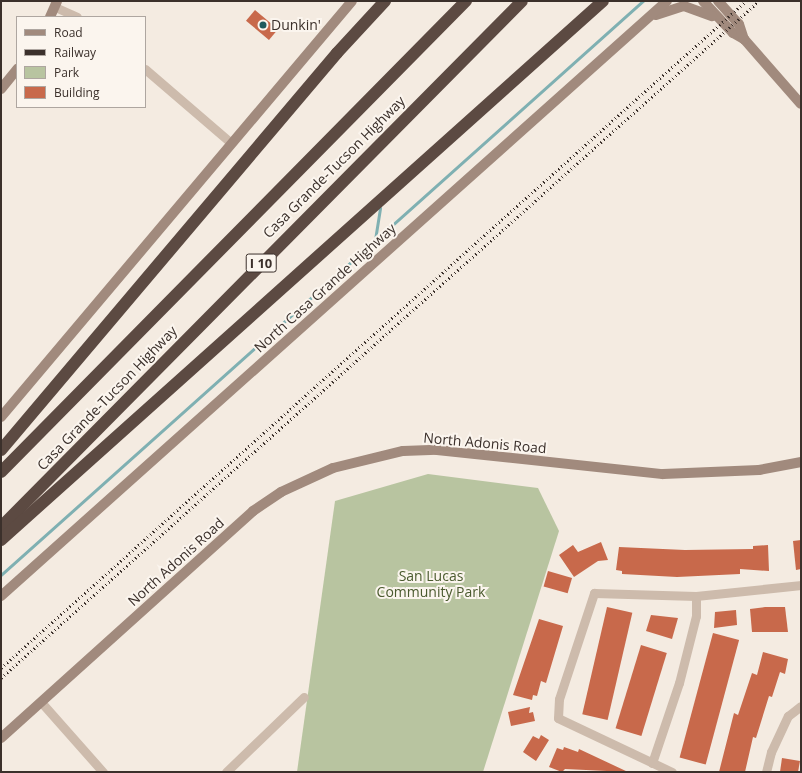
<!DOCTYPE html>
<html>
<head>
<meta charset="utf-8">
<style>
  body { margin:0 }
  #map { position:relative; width:802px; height:773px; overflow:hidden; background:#f4ebe1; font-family:"Open Sans",sans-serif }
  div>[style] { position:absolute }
  .green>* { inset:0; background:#b8c4a0 }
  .stream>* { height:2.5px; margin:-1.25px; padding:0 1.25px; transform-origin:1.25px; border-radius:1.25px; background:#7fb0b2 }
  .building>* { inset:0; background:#c8694b; transform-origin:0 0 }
  .street>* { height:9px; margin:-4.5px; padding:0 4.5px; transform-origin:4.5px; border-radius:4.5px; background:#cdbbac }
  .secondary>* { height:10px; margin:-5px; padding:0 5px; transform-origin:5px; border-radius:5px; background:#a18a7d }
  .highway>* { height:12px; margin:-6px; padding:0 6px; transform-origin:6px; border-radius:6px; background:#5c4a42 }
  .rail>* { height:2.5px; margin-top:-1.25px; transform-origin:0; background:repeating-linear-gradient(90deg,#3b302b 0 1px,transparent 0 4px) }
  .dots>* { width:11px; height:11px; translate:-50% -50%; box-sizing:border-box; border:2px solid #fbf5ee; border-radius:50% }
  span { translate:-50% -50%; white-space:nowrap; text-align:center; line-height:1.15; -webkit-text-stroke:4px #fbf5ee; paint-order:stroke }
  .shield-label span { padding:1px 3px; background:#fbf5ee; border:1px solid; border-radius:3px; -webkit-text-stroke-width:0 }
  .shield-label { font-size:13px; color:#3b302b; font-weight:700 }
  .poi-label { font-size:14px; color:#3b302b }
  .left { translate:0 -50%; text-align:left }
  .street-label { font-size:14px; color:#3b302b }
  .park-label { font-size:14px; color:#4a5a2e }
  .frame { position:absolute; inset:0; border:2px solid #3b302b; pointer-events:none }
  .legend { position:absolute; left:16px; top:16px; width:130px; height:92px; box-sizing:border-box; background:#fbf5ee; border:1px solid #aea6a0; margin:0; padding:5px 7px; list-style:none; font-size:12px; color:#3b302b }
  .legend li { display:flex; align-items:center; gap:8px; height:20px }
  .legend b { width:20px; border:1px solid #aea6a0 }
</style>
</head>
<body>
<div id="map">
  <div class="green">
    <div style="clip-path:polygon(428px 474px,538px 488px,559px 531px,483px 772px,297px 772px,335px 501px)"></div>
  </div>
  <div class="stream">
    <div style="left:375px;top:240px;width:32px;rotate:-81deg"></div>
    <div style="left:1px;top:575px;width:861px;rotate:-41.8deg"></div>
  </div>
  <div class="building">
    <div style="left:255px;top:10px;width:30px;height:14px;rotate:40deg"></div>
    <div style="clip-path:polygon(801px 540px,801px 569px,796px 570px,793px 541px)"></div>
    <div style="clip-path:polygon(601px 542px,608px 560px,598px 561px,574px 577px,559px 555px,573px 545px,578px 552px)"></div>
    <div style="clip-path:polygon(768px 545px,769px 571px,740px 569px,740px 574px,677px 577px,622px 574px,622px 571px,616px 570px,619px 547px,685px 550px,753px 549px,753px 546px)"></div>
    <div style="left:548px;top:571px;width:25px;height:16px;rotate:16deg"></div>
    <div style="left:607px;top:607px;width:26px;height:110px;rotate:13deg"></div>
    <div style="clip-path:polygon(765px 607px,785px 607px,788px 632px,752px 632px,750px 609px)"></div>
    <div style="clip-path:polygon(736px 610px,737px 625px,714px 628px,715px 612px)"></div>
    <div style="clip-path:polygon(651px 615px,678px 618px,672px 639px,646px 631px)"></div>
    <div style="clip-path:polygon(539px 619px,563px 626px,546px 683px,541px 681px,537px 696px,533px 695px,532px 700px,513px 695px)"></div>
    <div style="left:713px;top:633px;width:27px;height:129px;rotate:15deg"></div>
    <div style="left:641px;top:645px;width:27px;height:87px;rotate:17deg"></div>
    <div style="clip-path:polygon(763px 652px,788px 659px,785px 674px,780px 672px,772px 697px,769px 696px,756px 738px,753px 737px,745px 772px,719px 772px,734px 713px,738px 715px,752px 673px,757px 675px)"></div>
    <div style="clip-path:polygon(530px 707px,529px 713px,533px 712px,535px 721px,511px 726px,508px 712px)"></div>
    <div style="clip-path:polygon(541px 735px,549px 740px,536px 761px,523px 752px,533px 736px,539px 739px)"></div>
    <div style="clip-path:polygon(564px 747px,578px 752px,579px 749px,628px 772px,565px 769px,562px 772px,549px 767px,557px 748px,563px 750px)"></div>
    <div style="clip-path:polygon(782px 758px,800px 761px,798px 772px,780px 772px)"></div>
  </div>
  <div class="street">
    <div style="left:55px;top:7px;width:24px;rotate:24deg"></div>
    <div style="left:145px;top:69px;width:113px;rotate:40.7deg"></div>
    <div style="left:41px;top:702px;width:94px;rotate:48.5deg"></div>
    <div style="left:652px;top:763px;width:84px;rotate:-71.4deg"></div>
    <div style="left:679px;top:683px;width:69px;rotate:-75.8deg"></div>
    <div style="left:696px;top:616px;width:20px;rotate:-90deg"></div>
    <div style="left:226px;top:772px;width:108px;rotate:-43.9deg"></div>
    <div style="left:672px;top:772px;width:126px;rotate:-154.7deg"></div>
    <div style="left:558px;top:718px;width:19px;rotate:-87deg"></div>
    <div style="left:559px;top:699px;width:112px;rotate:-71.7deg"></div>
    <div style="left:594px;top:593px;width:102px;rotate:1.7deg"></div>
    <div style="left:696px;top:596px;width:106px;rotate:-6deg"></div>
    <div style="left:766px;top:772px;width:21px;rotate:-76deg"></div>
    <div style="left:771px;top:752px;width:40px;rotate:-65deg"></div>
    <div style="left:788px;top:716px;width:16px;rotate:-38deg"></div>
  </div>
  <div class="secondary">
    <div style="left:703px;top:1px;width:44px;rotate:46.8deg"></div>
    <div style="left:733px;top:33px;width:13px;rotate:29deg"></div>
    <div style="left:744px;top:39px;width:86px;rotate:48.8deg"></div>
    <div style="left:718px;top:1px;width:31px;rotate:48deg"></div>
    <div style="left:739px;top:24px;width:16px;rotate:72deg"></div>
    <div style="left:656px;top:15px;width:29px;rotate:-18deg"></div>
    <div style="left:684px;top:6px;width:30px;rotate:20deg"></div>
    <div style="left:50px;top:17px;width:17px;rotate:-66deg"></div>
    <div style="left:1px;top:89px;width:26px;rotate:-51deg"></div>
    <div style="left:1px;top:417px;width:544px;rotate:-49.84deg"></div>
    <div style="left:1px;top:596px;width:893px;rotate:-41.78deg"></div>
    <div style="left:1px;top:738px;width:339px;rotate:-42deg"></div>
    <div style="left:253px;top:511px;width:34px;rotate:-34deg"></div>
    <div style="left:281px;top:492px;width:57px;rotate:-24.8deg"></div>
    <div style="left:333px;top:468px;width:72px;rotate:-13.7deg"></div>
    <div style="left:403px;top:451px;width:34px;rotate:-2deg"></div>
    <div style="left:437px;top:450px;width:227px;rotate:6.1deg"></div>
    <div style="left:663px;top:474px;width:96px;rotate:-2.4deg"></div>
    <div style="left:759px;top:470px;width:43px;rotate:-10.8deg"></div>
  </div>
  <div class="highway">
    <div style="left:1px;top:450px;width:520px;rotate:-49.76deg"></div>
    <div style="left:337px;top:53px;width:71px;rotate:-47.3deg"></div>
    <div style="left:1px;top:472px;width:662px;rotate:-45.37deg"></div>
    <div style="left:1px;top:527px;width:740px;rotate:-45.27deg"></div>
    <div style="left:1px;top:540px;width:808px;rotate:-41.84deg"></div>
  </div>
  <div class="rail">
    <div style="left:1px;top:668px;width:1000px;rotate:-41.84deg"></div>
    <div style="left:1px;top:678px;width:1016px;rotate:-41.77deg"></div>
  </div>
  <div class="dots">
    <div style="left:263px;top:25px;background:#1f5a5e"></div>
  </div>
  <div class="shield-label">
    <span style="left:261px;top:263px">I 10</span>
  </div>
  <div class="poi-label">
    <span class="left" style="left:271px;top:25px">Dunkin'</span>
  </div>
  <div class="street-label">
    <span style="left:334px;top:167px;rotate:-45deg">Casa Grande-Tucson Highway</span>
    <span style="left:325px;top:288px;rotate:-42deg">North Casa Grande Highway</span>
    <span style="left:107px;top:398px;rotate:-46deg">Casa Grande-Tucson Highway</span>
    <span style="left:485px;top:443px;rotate:5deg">North Adonis Road</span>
    <span style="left:176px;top:562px;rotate:-42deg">North Adonis Road</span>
  </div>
  <div class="park-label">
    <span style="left:431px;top:584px">San Lucas<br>Community Park</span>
  </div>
  <div class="frame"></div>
  <ul class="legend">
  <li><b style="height:5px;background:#a18a7d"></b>Road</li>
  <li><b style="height:5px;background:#3b302b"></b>Railway</li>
  <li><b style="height:11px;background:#b8c4a0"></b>Park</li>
  <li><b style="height:11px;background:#c8694b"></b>Building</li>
  </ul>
</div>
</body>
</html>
